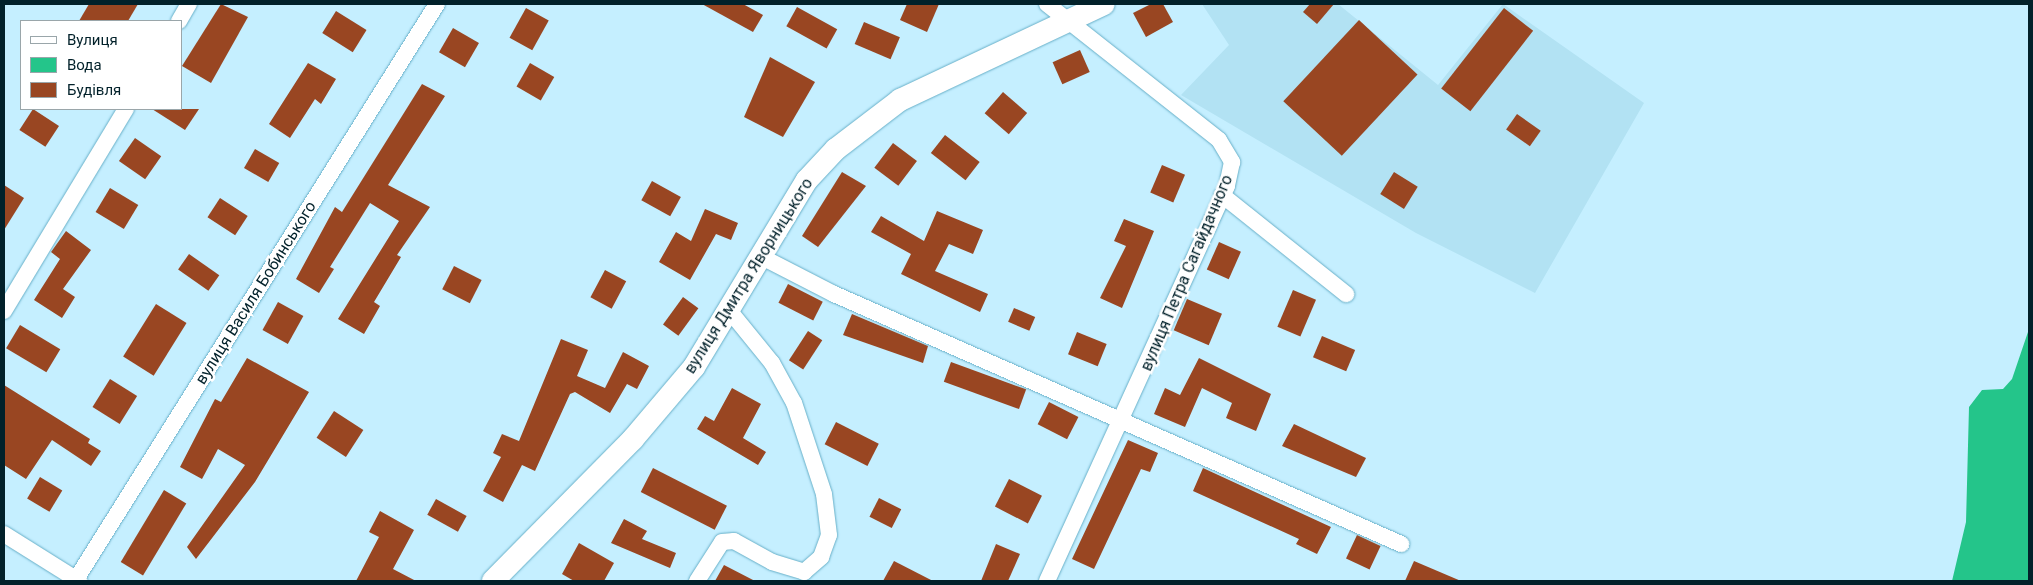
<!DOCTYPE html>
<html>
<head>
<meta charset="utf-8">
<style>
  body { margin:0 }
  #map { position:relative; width:2033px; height:585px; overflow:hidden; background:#c5efff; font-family:Roboto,sans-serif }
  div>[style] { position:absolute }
  .built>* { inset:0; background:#b2e2f3 }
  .water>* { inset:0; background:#24c58a }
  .building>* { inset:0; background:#994622; transform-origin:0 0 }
  .roads { filter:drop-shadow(0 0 1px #67afc8) drop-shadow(0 0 1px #67afc8) }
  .street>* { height:16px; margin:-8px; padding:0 8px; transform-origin:8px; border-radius:8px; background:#fff }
  .secondary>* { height:22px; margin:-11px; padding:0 11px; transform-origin:11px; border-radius:11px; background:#fff }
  span { translate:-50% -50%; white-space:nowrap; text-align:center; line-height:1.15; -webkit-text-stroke:5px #fff; paint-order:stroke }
  .street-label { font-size:16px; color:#02212a }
  .frame { position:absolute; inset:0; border:5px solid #02212a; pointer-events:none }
  .legend { position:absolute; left:20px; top:20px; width:162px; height:90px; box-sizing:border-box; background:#fff; border:1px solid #9aa6aa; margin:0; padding:6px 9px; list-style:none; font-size:15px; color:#02212a }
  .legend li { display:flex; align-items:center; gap:10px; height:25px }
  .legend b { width:25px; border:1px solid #9aa6aa }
</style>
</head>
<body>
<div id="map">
  <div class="built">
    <div style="clip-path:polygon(1202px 4px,1338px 4px,1438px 85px,1503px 4px,1644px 103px,1535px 293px,1416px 233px,1181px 95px,1229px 45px)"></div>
  </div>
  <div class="water">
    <div style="clip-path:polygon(2029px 329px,2029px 581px,1952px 581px,1966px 522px,1969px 407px,1982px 390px,2003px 389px,2012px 379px)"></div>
  </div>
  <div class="building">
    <div style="clip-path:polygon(89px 4px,138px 4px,128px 21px,79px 21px)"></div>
    <div style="clip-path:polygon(221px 4px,248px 17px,211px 83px,182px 66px)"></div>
    <div style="clip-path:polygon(702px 4px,743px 4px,763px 15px,753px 32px)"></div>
    <div style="clip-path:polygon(907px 4px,939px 4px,927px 32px,900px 20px)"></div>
    <div style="clip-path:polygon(1151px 4px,1163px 4px,1173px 22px,1146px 37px,1133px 13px)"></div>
    <div style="clip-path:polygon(1310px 4px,1334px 4px,1317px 24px,1303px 12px)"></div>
    <div style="left:797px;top:7px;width:46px;height:22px;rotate:29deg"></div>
    <div style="left:526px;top:8px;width:26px;height:34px;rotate:29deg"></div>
    <div style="left:1504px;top:8px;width:37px;height:102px;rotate:38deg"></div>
    <div style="left:336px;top:11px;width:36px;height:26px;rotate:32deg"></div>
    <div style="left:1359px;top:20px;width:80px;height:111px;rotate:43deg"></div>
    <div style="left:864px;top:22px;width:39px;height:24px;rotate:23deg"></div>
    <div style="left:453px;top:28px;width:30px;height:28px;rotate:30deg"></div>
    <div style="left:1080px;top:50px;width:24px;height:30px;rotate:66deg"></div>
    <div style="clip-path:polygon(770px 57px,815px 82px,783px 137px,744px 117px)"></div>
    <div style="clip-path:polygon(308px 63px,336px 79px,321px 104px,315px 99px,290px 138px,269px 124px)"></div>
    <div style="left:530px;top:63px;width:28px;height:27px;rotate:30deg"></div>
    <div style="clip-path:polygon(422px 84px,445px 96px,388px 185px,430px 207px,397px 255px,401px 257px,374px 302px,380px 306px,364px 334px,338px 319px,399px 221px,370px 203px,330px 267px,334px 269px,319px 293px,296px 279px,335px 207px,342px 212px)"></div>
    <div style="left:1003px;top:92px;width:32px;height:28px;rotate:41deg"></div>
    <div style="left:33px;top:109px;width:31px;height:25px;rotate:33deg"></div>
    <div style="clip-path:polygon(152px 109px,199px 109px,185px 130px)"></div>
    <div style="left:1517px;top:114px;width:29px;height:19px;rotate:35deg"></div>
    <div style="left:945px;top:135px;width:44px;height:23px;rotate:38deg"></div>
    <div style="left:135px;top:138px;width:32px;height:28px;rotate:35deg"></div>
    <div style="left:893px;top:143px;width:30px;height:31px;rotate:37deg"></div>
    <div style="left:255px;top:149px;width:28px;height:22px;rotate:30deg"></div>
    <div style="left:1162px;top:165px;width:25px;height:30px;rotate:23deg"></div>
    <div style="clip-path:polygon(842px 172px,866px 186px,818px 247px,802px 236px)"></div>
    <div style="left:1394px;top:172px;width:28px;height:26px;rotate:32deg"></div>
    <div style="left:652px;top:181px;width:33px;height:22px;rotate:29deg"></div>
    <div style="clip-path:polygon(4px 185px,24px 198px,4px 230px)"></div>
    <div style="left:110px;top:188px;width:33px;height:28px;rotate:31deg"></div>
    <div style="left:220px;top:198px;width:33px;height:23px;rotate:33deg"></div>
    <div style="clip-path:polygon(705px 209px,738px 223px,731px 240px,716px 234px,690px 280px,659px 262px,676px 232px,691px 241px)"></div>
    <div style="clip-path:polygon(937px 211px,983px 230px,973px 254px,949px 244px,935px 271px,988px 294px,980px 312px,901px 274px,911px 254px,871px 232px,881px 216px,924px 241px)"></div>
    <div style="clip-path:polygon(1124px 219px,1154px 231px,1122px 308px,1100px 298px,1126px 246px,1114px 241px)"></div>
    <div style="clip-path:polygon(66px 231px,91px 250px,63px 289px,75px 297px,62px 318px,34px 300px,60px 259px,51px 252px)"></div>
    <div style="left:1219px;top:242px;width:24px;height:30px;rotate:24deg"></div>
    <div style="left:189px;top:254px;width:37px;height:19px;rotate:35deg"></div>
    <div style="left:454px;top:266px;width:31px;height:26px;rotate:27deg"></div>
    <div style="left:605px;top:270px;width:24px;height:31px;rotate:28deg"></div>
    <div style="left:788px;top:284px;width:39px;height:21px;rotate:27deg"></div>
    <div style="left:1293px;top:290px;width:25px;height:40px;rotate:23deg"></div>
    <div style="left:683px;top:297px;width:19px;height:34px;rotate:36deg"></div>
    <div style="left:1187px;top:299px;width:38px;height:34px;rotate:23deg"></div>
    <div style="left:278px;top:302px;width:29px;height:32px;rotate:29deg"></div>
    <div style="left:156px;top:304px;width:36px;height:62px;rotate:32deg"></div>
    <div style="left:1014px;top:308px;width:23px;height:15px;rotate:23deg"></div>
    <div style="clip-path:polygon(852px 314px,928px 346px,923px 363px,843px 335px)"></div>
    <div style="left:20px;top:325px;width:47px;height:27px;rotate:31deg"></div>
    <div style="left:808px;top:331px;width:17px;height:35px;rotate:33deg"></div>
    <div style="left:1077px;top:332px;width:32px;height:24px;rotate:22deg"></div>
    <div style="left:1322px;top:336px;width:36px;height:23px;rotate:23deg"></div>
    <div style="clip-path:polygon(561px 339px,588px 350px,577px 376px,605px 388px,623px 352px,649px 366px,637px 389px,627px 384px,610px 413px,575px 392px,570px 394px,535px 471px,522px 465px,503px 502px,483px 491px,501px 457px,493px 453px,502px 434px,519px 441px)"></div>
    <div style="clip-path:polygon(247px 358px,309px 392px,255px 482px,196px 559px,187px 547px,245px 465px,218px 449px,202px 479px,180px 467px,215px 399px,221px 402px)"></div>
    <div style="clip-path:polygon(1199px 358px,1271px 394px,1256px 431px,1226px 418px,1232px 403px,1202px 388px,1185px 427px,1154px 414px,1165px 388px,1180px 395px)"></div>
    <div style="left:951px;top:362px;width:80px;height:21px;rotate:20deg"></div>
    <div style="left:110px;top:379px;width:32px;height:33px;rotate:32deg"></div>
    <div style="clip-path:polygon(4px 385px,90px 439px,88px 443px,101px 451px,91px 466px,52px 440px,26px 479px,4px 465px)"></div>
    <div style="clip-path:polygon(732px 388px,761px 404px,743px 438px,766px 452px,758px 465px,697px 429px,705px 416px,714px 421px)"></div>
    <div style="left:1049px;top:402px;width:33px;height:25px;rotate:27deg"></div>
    <div style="left:334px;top:411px;width:35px;height:32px;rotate:33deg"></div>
    <div style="left:836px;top:422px;width:48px;height:25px;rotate:27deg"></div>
    <div style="clip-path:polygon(1294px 424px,1366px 458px,1356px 477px,1282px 446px)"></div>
    <div style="clip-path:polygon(1128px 440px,1158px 453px,1150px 472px,1141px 469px,1094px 569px,1072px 559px)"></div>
    <div style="left:653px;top:468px;width:83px;height:27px;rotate:27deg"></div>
    <div style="clip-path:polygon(1203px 468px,1331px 527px,1317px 554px,1296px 544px,1299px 539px,1193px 491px)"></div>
    <div style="left:40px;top:477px;width:26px;height:25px;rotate:31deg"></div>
    <div style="left:1009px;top:479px;width:37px;height:31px;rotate:27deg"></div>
    <div style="left:164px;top:490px;width:26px;height:84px;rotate:31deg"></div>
    <div style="left:879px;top:498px;width:25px;height:21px;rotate:27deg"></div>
    <div style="left:436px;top:499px;width:35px;height:18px;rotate:29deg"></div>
    <div style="clip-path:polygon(380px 511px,414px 530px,393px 569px,416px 581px,356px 581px,379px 537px,369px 532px)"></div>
    <div style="clip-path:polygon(624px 519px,647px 531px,642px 539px,676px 553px,670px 568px,611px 543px)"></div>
    <div style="left:1357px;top:535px;width:26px;height:26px;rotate:25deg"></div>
    <div style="clip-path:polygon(579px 543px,614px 563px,604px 581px,574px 581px,562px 574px)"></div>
    <div style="clip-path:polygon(996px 544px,1020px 554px,1008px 581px,981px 581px)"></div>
    <div style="clip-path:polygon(894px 561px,933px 581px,883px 581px)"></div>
    <div style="clip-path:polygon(1414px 561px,1461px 581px,1405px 581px)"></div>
    <div style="clip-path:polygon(724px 565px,755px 581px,715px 581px)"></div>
  </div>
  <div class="roads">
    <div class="street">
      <div style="left:1047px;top:4px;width:219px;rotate:38.3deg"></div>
      <div style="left:1219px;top:140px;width:26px;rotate:59deg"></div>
      <div style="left:1232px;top:162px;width:25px;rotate:102deg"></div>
      <div style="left:1227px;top:186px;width:434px;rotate:114.5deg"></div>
      <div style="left:179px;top:21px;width:20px;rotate:-60deg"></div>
      <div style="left:1222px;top:195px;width:159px;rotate:38.6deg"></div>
      <div style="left:760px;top:256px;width:83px;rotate:27.2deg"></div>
      <div style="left:834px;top:294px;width:620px;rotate:23.79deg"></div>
      <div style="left:4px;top:311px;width:236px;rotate:-58.9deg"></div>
      <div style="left:4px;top:534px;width:89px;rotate:32.1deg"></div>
      <div style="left:75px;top:581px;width:681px;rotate:-57.9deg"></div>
      <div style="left:697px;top:581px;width:46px;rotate:-57.3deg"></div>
      <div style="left:722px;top:542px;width:12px;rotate:-5deg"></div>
      <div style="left:734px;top:541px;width:43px;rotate:28.9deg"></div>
      <div style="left:772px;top:562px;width:34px;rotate:17deg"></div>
      <div style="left:804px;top:572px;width:23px;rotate:-41deg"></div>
      <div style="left:821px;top:557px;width:23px;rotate:-70deg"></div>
      <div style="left:829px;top:535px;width:41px;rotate:-97deg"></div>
      <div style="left:824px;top:494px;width:96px;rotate:-108.2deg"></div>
      <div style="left:794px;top:403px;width:46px;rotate:-118.8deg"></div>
      <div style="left:772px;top:363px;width:68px;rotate:-129.1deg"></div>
    </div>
    <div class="secondary">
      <div style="left:493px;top:581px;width:199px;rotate:-45.4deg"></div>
      <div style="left:633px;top:439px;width:94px;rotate:-49.7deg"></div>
      <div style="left:694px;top:367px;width:218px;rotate:-58.9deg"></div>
      <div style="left:807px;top:180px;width:42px;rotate:-46.9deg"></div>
      <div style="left:836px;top:149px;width:81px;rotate:-37.4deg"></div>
      <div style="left:900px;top:100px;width:225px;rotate:-25.2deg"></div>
    </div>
  </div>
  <div class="street-label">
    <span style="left:1187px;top:273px;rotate:-67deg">вулиця Петра Сагайдачного</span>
    <span style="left:749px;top:276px;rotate:-58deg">вулиця Дмитра Яворницького</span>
    <span style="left:256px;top:293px;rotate:-58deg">вулиця Василя Бобинського</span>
  </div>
  <div class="frame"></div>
  <ul class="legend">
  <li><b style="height:6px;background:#fff"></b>Вулиця</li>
  <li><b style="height:14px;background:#24c58a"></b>Вода</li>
  <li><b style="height:14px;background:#994622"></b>Будівля</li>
  </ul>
</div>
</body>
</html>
